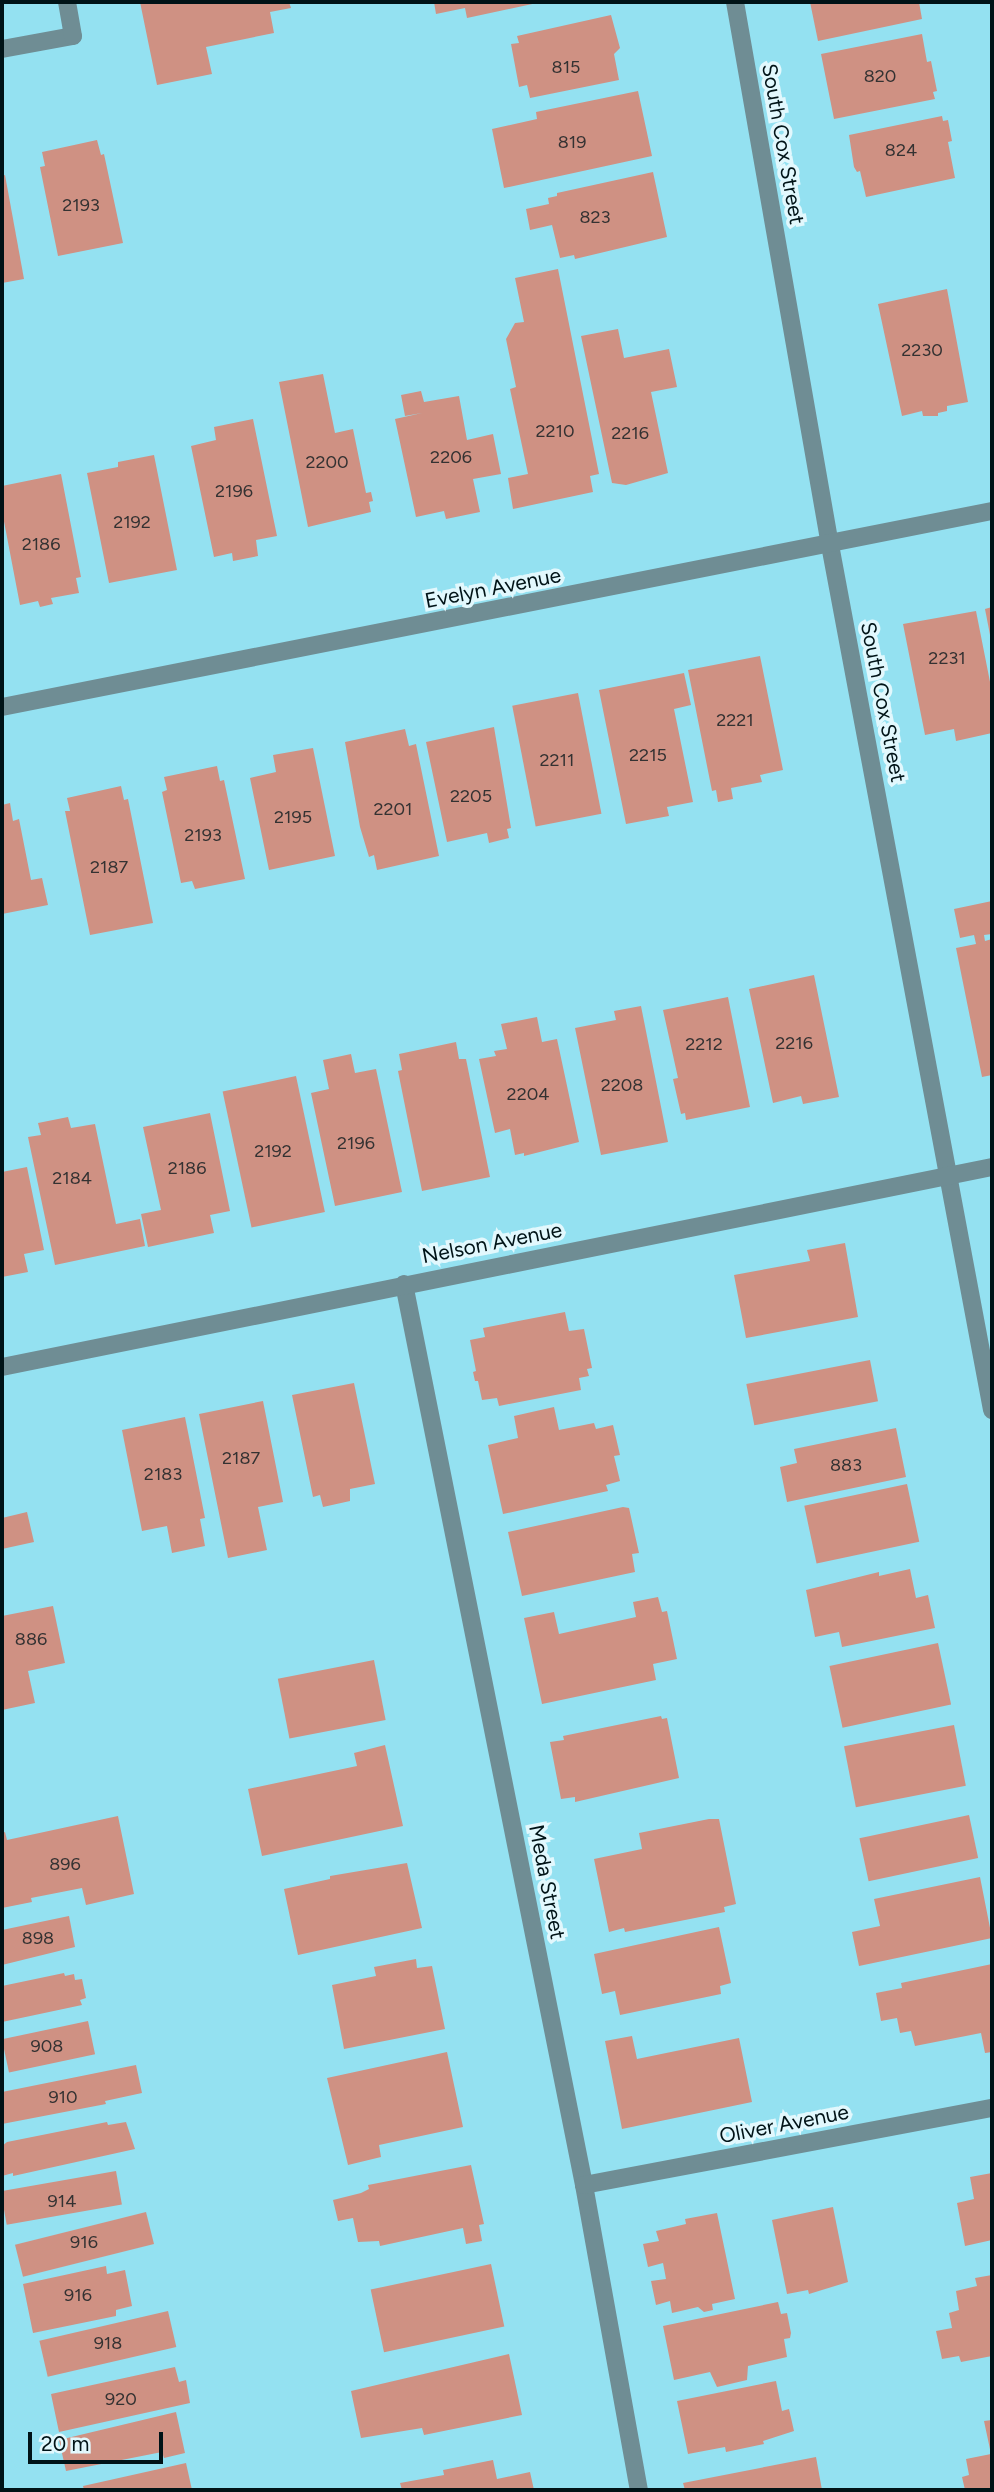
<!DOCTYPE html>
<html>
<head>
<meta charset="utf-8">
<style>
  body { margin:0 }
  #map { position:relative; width:994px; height:2492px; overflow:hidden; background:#94e1f1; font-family:Figtree,sans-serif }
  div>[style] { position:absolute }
  .building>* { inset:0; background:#cf9183; transform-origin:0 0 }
  .street>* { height:18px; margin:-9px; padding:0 9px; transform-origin:9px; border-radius:9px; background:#6f8d94 }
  span { translate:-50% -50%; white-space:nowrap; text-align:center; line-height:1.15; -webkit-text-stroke:7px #e2f8fd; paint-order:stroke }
  .number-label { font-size:18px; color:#343232 }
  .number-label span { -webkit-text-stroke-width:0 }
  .street-label { font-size:21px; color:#001317 }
  .frame { position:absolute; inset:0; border:4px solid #001317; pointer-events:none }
  .scale { position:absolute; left:28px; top:2432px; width:135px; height:32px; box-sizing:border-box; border:4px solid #001317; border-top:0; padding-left:9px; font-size:21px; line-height:24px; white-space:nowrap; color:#001317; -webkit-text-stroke:5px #e2f8fd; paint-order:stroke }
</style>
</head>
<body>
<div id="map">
  <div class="building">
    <div style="clip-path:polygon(140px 2px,289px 2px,291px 8px,270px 12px,274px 33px,206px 47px,212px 74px,157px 85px)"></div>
    <div style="clip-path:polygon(434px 2px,536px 2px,537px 3px,467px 18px,465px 8px,436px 14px)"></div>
    <div style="clip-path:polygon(810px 2px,919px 2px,922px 19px,818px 41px)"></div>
    <div style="clip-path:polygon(611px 15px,620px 48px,614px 54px,619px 80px,530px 98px,527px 85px,519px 87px,511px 44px,519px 43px,517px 36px)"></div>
    <div style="clip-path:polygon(922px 34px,927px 62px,931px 61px,937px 91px,933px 92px,935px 99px,834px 119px,821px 54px)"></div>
    <div style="clip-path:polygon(638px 91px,652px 156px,504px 188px,492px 129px,537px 119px,536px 112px)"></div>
    <div style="clip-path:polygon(942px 116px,943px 121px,948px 120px,952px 141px,948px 142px,955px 178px,866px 197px,860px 171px,857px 172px,854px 167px,849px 135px)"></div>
    <div style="clip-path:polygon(97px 140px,101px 155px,104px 154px,123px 243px,58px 256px,40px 167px,45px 166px,42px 152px)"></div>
    <div style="clip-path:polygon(653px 172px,667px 237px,575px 259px,574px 255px,560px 258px,552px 225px,530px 230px,526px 209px,549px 204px,548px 198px,557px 196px,557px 193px)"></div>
    <div style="clip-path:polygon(5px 175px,24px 279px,2px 283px,2px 176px)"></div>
    <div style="clip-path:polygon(558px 269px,599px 474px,590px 476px,593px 492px,513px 509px,508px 478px,528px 474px,510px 389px,516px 387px,506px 339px,515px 323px,524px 322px,515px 278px)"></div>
    <div style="clip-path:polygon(947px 289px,968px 402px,947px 406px,947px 411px,938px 413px,938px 416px,923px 416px,922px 411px,902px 416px,878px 304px)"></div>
    <div style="clip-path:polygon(618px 329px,624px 358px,669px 349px,677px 387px,651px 392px,668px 473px,626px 485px,612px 483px,581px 336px)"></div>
    <div style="clip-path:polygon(323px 374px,335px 433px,353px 429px,366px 493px,371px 492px,373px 501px,369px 502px,371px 512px,308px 527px,279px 382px)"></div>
    <div style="clip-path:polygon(421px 391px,424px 402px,459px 396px,467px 440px,493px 434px,501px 474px,473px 479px,480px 512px,446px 519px,444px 511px,416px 517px,395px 419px,422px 413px,405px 416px,401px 395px)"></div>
    <div style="clip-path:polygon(253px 419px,277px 536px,256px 540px,258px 556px,233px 561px,232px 553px,214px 557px,191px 446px,216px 440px,214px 427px)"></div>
    <div style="clip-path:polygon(154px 455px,177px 570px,109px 583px,87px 473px,118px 467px,118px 462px)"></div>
    <div style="clip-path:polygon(61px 474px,81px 577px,76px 578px,79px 593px,51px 598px,53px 604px,40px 607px,38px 601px,20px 605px,2px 511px,2px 486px)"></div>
    <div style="clip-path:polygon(992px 607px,992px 639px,991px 640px,985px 609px)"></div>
    <div style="clip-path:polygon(976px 611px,992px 692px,992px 733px,956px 741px,954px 729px,925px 735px,903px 624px)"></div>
    <div style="clip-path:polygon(760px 656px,783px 770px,760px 775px,762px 782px,731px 788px,733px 799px,718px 802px,716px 790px,712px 791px,688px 670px)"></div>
    <div style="clip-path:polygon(684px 673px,691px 705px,674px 709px,693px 802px,667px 807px,669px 816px,626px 824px,599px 690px)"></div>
    <div style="left:578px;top:693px;width:123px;height:67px;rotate:79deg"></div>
    <div style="clip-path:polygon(494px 727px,511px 828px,507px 829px,509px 838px,489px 843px,487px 833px,447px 842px,426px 742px)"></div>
    <div style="clip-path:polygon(405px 729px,409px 746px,416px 744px,439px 856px,377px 870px,374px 855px,369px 857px,360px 827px,345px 742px)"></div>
    <div style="clip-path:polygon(313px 748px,335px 856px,269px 870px,250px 778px,276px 772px,273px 755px)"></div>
    <div style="clip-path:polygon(217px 766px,220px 781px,224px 780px,245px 879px,195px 889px,192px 881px,181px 883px,162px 792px,167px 790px,164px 777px)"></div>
    <div style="clip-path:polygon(121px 786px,124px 800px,128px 799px,153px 923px,90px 935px,65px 811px,70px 811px,67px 798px)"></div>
    <div style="clip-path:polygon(10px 803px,13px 821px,19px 819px,31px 880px,42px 878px,48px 905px,2px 914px,2px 805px)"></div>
    <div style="clip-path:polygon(992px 901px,992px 934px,984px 935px,985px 941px,992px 939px,992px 1075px,982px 1077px,956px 948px,976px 944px,974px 935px,960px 938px,954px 909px)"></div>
    <div style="clip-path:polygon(814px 975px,839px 1097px,803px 1104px,801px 1096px,773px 1103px,749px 989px)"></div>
    <div style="clip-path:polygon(728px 997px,750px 1107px,686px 1120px,685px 1113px,681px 1114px,673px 1079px,678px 1078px,663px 1010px)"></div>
    <div style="clip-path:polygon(641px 1006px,668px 1142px,601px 1155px,575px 1028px,616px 1020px,614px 1011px)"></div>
    <div style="clip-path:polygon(537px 1017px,542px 1042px,557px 1039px,579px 1142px,524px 1156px,524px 1153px,515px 1155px,510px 1129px,495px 1133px,479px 1059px,496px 1056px,494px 1051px,507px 1049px,501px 1024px)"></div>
    <div style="clip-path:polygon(456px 1042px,459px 1059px,466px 1059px,490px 1177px,422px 1191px,398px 1071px,402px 1070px,399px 1054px)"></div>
    <div style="clip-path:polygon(351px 1054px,355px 1073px,376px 1069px,402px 1192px,335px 1206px,311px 1093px,329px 1089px,323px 1060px)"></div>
    <div style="left:296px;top:1076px;width:139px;height:75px;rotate:78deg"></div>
    <div style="clip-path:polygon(210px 1113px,230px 1211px,210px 1215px,214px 1233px,148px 1247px,141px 1214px,161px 1210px,143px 1127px)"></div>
    <div style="clip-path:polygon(68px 1117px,71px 1128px,95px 1124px,116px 1224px,140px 1219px,145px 1246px,55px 1265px,28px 1137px,41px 1135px,38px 1123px)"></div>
    <div style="clip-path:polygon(27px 1167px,44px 1250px,24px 1254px,28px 1272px,2px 1277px,2px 1172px)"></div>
    <div style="clip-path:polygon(845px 1243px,858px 1317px,746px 1338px,734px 1275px,810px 1261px,807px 1250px)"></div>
    <div style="clip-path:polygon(565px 1312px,569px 1331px,584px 1329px,592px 1368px,587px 1369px,589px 1376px,579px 1378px,581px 1390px,499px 1406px,497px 1398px,482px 1400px,478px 1381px,475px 1381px,473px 1372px,476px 1371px,470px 1340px,485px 1337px,483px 1328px)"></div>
    <div style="left:870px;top:1360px;width:42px;height:126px;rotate:79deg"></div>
    <div style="clip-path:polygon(354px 1383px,375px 1484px,350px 1489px,350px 1501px,323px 1507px,320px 1495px,313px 1497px,292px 1395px)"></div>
    <div style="clip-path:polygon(263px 1401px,283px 1502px,258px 1507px,267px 1550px,228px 1558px,199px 1414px)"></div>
    <div style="clip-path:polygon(554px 1407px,559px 1430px,594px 1423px,596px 1429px,613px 1425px,620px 1455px,614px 1456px,620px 1481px,606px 1485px,608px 1491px,503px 1514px,488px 1445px,518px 1438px,514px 1416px)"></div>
    <div style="clip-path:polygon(185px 1417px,205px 1518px,200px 1519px,205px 1546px,172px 1553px,167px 1526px,142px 1531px,122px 1430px)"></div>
    <div style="clip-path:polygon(896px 1428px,906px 1477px,787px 1502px,780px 1467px,797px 1463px,794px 1449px)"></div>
    <div style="left:907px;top:1484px;width:59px;height:105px;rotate:78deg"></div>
    <div style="clip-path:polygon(623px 1507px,629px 1508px,639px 1553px,632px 1554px,635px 1572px,522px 1596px,508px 1532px)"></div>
    <div style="clip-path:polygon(27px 1512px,34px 1542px,2px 1549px,2px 1518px)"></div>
    <div style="clip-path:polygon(910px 1569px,916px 1598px,928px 1595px,935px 1628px,842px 1647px,839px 1632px,815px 1637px,806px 1590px,879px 1572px,879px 1576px)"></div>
    <div style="clip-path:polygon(658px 1597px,662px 1612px,667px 1611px,677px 1659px,653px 1664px,656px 1680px,542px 1704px,524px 1618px,554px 1612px,559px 1634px,636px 1617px,633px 1602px)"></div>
    <div style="clip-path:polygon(53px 1606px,65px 1663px,28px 1671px,35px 1703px,2px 1710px,2px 1616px)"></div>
    <div style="left:938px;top:1643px;width:63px;height:111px;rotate:78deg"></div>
    <div style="left:374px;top:1660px;width:61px;height:98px;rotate:79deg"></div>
    <div style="clip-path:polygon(661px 1716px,662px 1719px,667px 1718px,679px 1778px,575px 1802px,575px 1797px,561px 1799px,550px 1742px,564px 1740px,563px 1736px)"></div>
    <div style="left:954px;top:1725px;width:62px;height:112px;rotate:79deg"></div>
    <div style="clip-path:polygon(385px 1745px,403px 1826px,262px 1856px,248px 1789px,357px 1766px,354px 1753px)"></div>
    <div style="left:969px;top:1815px;width:44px;height:112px;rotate:78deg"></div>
    <div style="clip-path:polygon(118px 1816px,134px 1894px,86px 1905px,82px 1888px,31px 1898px,32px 1902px,2px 1908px,2px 1833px,5px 1832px,7px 1840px)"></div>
    <div style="clip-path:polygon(709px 1819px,719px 1819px,736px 1904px,724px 1907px,725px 1912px,625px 1932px,624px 1928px,609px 1932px,594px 1859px,642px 1849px,639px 1833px)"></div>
    <div style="clip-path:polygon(407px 1863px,422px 1928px,298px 1955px,284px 1889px,330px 1879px,330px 1876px)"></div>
    <div style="clip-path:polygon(980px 1877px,992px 1938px,859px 1966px,852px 1932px,880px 1926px,874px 1899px)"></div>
    <div style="clip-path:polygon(69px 1916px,75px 1947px,2px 1965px,2px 1930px)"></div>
    <div style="clip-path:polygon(719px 1927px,731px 1983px,720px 1986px,721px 1994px,620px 2015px,615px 1991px,602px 1994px,594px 1954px)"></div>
    <div style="clip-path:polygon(416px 1959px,417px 1968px,432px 1966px,445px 2029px,344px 2049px,332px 1985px,376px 1976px,374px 1967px)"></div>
    <div style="clip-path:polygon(992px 1964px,992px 2052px,985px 2053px,981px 2033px,915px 2046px,911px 2031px,900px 2033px,897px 2018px,881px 2021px,876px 1993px,902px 1988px,901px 1983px)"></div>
    <div style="clip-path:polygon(64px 1973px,65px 1976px,74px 1974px,75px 1980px,82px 1979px,86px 1998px,80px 2000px,82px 2005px,2px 2022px,2px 1986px)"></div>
    <div style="left:88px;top:2021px;width:34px;height:88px;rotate:78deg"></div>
    <div style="clip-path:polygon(632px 2036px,637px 2059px,739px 2038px,752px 2102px,622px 2129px,605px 2041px)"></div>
    <div style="clip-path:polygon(447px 2052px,463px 2127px,379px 2145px,381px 2157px,348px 2165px,327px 2078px)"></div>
    <div style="clip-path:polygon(136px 2065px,142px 2093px,105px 2101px,106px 2104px,2px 2124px,2px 2092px)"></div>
    <div style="clip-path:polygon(107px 2122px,108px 2125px,126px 2122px,135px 2149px,13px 2176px,13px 2173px,2px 2176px,2px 2146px,7px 2142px)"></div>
    <div style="clip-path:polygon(471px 2165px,484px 2224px,479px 2225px,482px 2241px,466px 2244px,463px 2228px,380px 2246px,379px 2241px,358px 2242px,353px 2218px,338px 2221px,333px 2200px,361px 2193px,369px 2189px,368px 2185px)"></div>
    <div style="left:116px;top:2171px;width:34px;height:117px;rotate:80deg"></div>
    <div style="clip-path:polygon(992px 2173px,992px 2240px,965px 2246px,957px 2203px,974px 2199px,970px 2177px)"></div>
    <div style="clip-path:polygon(833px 2207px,848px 2282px,809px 2294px,808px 2290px,787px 2294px,772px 2220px)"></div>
    <div style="left:146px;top:2212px;width:33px;height:135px;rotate:76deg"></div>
    <div style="clip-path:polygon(717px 2213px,735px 2299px,712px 2304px,713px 2310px,704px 2312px,698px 2307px,672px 2313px,670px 2301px,656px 2305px,651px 2281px,666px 2279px,663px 2263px,648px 2267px,643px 2244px,659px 2241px,656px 2231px,686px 2224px,685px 2219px)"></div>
    <div style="left:491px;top:2264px;width:64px;height:123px;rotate:78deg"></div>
    <div style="clip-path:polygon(106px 2266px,107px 2274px,125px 2270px,132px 2306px,116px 2310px,116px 2316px,33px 2333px,23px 2284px)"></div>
    <div style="clip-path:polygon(992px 2275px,992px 2356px,961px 2362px,959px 2356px,942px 2359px,936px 2331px,952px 2328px,949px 2313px,959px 2310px,956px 2291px,977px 2286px,975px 2278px)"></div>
    <div style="clip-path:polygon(778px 2302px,781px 2314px,787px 2313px,791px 2333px,790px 2338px,784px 2339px,787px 2357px,748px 2366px,747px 2380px,717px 2387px,710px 2372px,674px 2380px,663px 2326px)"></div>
    <div style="left:168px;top:2311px;width:37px;height:132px;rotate:77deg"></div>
    <div style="clip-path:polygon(509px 2354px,522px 2415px,424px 2435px,422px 2428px,361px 2438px,351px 2391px)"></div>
    <div style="clip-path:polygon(175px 2367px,179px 2382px,186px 2380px,190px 2403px,59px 2432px,51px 2394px)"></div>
    <div style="clip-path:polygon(776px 2381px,782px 2411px,789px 2409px,794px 2431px,763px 2441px,764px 2444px,726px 2452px,725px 2447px,688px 2454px,677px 2401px)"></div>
    <div style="clip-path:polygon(176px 2412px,185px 2453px,164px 2458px,162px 2452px,66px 2471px,59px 2440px)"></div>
    <div style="clip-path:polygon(992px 2420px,992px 2490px,965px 2490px,962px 2477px,969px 2475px,966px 2459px,991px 2454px,984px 2421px)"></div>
    <div style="clip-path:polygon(816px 2457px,822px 2490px,685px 2490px,683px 2483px)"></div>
    <div style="clip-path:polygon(493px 2460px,497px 2479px,530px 2472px,534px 2490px,402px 2490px,400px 2483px,444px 2475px,443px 2470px)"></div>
    <div style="clip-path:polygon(186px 2463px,192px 2490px,84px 2490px,83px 2486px)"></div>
  </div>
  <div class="street">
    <div style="left:735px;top:2px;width:551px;rotate:80.08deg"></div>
    <div style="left:830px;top:545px;width:880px;rotate:79.39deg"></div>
    <div style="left:2px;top:49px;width:72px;rotate:-10.4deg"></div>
    <div style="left:73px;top:36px;width:35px;rotate:-100deg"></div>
    <div style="left:2px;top:707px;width:1009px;rotate:-11.2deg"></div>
    <div style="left:404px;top:1284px;width:919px;rotate:78.7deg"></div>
    <div style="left:584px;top:2185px;width:310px;rotate:79.8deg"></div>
    <div style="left:2px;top:1367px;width:1010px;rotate:-11.42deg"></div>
    <div style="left:584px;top:2185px;width:415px;rotate:-10.7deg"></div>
  </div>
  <div class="number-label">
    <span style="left:566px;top:67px">815</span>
    <span style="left:880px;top:76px">820</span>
    <span style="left:572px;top:142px">819</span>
    <span style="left:901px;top:150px">824</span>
    <span style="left:81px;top:205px">2193</span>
    <span style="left:595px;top:217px">823</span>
    <span style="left:922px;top:350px">2230</span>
    <span style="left:555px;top:431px">2210</span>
    <span style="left:630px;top:433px">2216</span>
    <span style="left:451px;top:457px">2206</span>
    <span style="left:327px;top:462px">2200</span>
    <span style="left:234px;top:491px">2196</span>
    <span style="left:132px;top:522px">2192</span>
    <span style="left:41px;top:544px">2186</span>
    <span style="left:947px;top:658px">2231</span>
    <span style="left:735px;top:720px">2221</span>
    <span style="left:648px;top:755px">2215</span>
    <span style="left:557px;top:760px">2211</span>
    <span style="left:471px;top:796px">2205</span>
    <span style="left:393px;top:809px">2201</span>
    <span style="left:293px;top:817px">2195</span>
    <span style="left:203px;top:835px">2193</span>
    <span style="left:109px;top:867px">2187</span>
    <span style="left:794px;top:1043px">2216</span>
    <span style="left:704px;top:1044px">2212</span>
    <span style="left:622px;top:1085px">2208</span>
    <span style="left:528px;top:1094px">2204</span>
    <span style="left:356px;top:1143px">2196</span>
    <span style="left:273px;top:1151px">2192</span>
    <span style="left:187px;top:1168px">2186</span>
    <span style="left:72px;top:1178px">2184</span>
    <span style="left:241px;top:1458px">2187</span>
    <span style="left:846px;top:1465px">883</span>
    <span style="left:163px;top:1474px">2183</span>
    <span style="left:31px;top:1639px">886</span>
    <span style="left:65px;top:1864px">896</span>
    <span style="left:38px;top:1938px">898</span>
    <span style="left:47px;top:2046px">908</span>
    <span style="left:63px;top:2097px">910</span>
    <span style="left:62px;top:2201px">914</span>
    <span style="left:84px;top:2242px">916</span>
    <span style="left:78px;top:2295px">916</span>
    <span style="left:108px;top:2343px">918</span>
    <span style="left:121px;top:2399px">920</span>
  </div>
  <div class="street-label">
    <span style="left:783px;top:144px;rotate:80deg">South Cox Street</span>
    <span style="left:493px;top:588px;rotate:-11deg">Evelyn Avenue</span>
    <span style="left:883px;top:702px;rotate:79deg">South Cox Street</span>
    <span style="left:492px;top:1243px;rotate:-11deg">Nelson Avenue</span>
    <span style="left:547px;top:1882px;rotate:79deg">Meda Street</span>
    <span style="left:784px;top:2124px;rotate:-11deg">Oliver Avenue</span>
  </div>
  <div class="frame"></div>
  <div class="scale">20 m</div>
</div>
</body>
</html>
